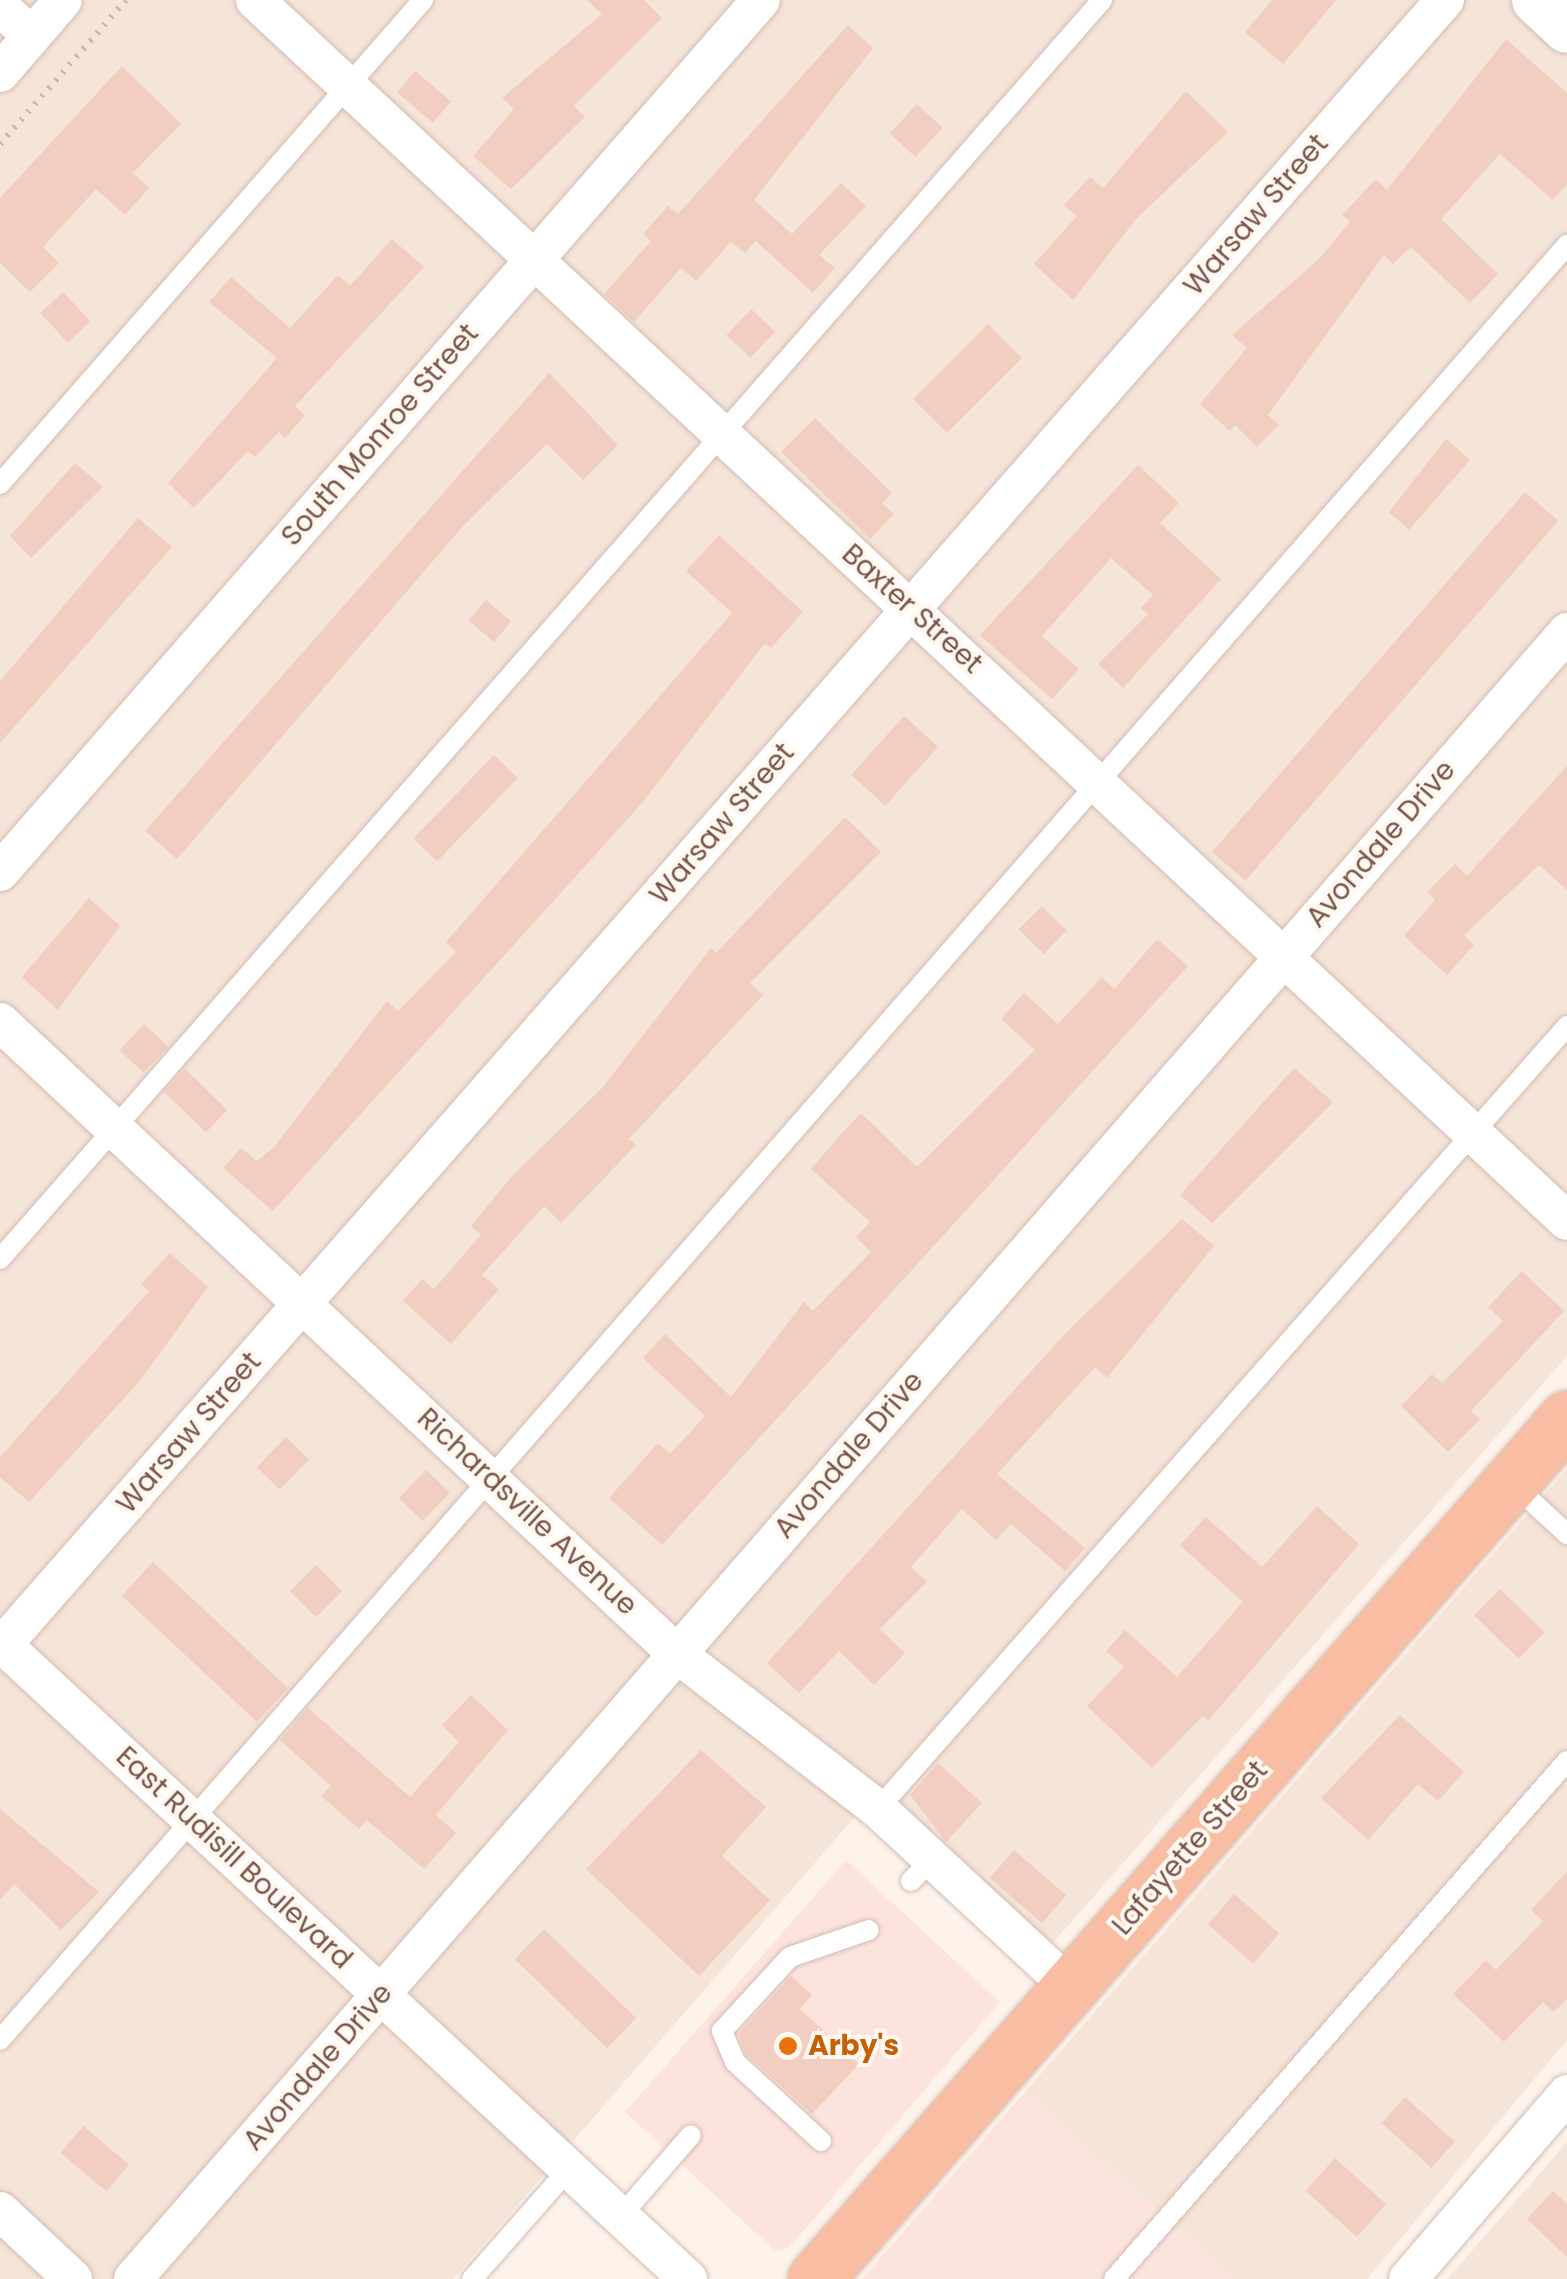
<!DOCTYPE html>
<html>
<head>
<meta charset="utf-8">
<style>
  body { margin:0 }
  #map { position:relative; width:1567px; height:2279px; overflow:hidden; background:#fdf3ea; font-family:Poppins,sans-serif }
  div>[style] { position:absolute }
  .residential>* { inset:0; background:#f5e4d8 }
  .commercial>* { inset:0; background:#fde3de }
  .building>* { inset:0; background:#f2cec1; transform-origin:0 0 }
  .path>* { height:6px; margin-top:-3px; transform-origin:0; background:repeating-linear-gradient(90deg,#d8b1a4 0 2.5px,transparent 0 10.5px) }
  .roads { filter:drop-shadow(0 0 2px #d2bcb2) drop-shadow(0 0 2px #d2bcb2) }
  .service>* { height:20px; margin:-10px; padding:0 10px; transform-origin:10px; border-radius:10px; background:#fff }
  .minor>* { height:38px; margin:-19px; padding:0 19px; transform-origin:19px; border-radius:19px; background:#fff }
  .tertiary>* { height:48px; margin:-24px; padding:0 24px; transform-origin:24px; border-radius:24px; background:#fff }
  .trunk>* { height:55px; margin:-27.5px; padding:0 27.5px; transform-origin:27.5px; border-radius:27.5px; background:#f8bda2 }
  .dots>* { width:28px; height:28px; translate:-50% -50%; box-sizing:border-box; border:5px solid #fff8f1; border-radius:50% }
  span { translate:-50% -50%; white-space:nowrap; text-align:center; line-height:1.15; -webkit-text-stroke:8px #fff8f1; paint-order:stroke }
  .street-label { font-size:28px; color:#78564c }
  .food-label { font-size:28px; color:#c56008; font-weight:700 }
  .left { translate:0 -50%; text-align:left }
</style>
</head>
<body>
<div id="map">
  <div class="residential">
    <div style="clip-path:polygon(0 0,1567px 0,1567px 1356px,1052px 1944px,880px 1788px,453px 2279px,0 2279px)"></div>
    <div style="clip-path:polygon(1567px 1469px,1567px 2040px,1367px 2279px,1231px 2279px,1025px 2092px)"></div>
    <div style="clip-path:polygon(1567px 2141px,1567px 2279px,1447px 2279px,1550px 2162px)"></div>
  </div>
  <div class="commercial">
    <div style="clip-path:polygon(846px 1860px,1000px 2002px,789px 2248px,775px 2251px,625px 2112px)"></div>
    <div style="clip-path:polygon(1025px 2092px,1231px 2279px,862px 2279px)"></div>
  </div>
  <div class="building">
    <div style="clip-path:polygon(587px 0,644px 0,662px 18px,574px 106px,585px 117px,511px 189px,473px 156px,514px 109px,502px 98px,602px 14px)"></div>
    <div style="clip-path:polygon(1272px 0,1336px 0,1283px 64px,1245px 32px)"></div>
    <div style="clip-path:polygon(848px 25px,873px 48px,754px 200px,792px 234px,841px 183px,866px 206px,819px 255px,835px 268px,813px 293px,756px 241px,745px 253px,731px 242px,696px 281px,681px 268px,634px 322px,604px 294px,651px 241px,643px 234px,668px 206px,678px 214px)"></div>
    <div style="clip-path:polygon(1506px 39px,1567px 93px,1567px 184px,1553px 200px,1500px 154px,1441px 219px,1498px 274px,1470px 303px,1411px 247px,1393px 264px,1384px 255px,1268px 415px,1279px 425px,1257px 447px,1235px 425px,1230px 431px,1200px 404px,1247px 348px,1232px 335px,1319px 259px,1350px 222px,1342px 215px,1376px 179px,1387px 190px)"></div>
    <div style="clip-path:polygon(122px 66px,181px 124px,133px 173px,149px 188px,125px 215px,96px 189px,43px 247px,59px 263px,30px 292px,0 263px,0 198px)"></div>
    <div style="left:415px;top:71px;width:47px;height:28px;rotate:40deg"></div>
    <div style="clip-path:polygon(1186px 91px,1228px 132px,1137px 218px,1073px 300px,1034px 264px,1077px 216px,1064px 205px,1090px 177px,1103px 188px)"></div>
    <div style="left:917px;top:104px;width:35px;height:40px;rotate:43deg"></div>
    <div style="clip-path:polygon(392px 239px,424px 267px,295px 406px,305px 415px,285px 438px,279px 432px,255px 457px,248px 451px,194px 508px,168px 483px,277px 358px,209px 302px,231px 277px,290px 328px,338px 275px,350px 286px)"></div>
    <div style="left:63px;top:292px;width:40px;height:31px;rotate:47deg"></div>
    <div style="left:751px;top:309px;width:33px;height:36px;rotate:43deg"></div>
    <div style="left:988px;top:324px;width:48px;height:106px;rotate:45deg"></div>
    <div style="clip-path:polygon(549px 373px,618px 445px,583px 480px,547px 444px,463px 526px,177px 859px,145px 831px)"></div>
    <div style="clip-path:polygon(815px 418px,892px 493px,882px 503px,894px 514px,870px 539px,781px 452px)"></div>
    <div style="clip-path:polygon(1446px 439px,1470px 460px,1409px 530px,1389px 512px)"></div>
    <div style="clip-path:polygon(75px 463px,103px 487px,31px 558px,10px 536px)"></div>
    <div style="clip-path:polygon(1138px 465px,1179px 503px,1160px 523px,1221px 579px,1123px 688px,1098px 664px,1148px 614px,1141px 608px,1153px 595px,1111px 558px,1042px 636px,1079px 669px,1052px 699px,980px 635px)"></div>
    <div style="left:1525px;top:492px;width:44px;height:477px;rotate:41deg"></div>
    <div style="clip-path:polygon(138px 518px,172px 547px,0 743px,0 681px)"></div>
    <div style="clip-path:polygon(719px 535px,803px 612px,771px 648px,765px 643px,642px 803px,273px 1211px,223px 1168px,241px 1148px,257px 1161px,274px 1147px,387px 1001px,398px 1011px,456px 952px,446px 942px,732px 613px,686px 571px)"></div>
    <div style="left:486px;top:600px;width:33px;height:27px;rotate:40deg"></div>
    <div style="left:904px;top:716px;width:46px;height:79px;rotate:42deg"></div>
    <div style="left:494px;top:755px;width:33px;height:116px;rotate:44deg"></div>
    <div style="clip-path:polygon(1567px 766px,1567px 890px,1539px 865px,1464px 935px,1474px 945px,1447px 975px,1404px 936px,1435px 900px,1427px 892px,1455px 864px,1467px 876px)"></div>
    <div style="clip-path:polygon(845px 817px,881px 852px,750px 983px,763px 995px,629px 1139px,636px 1145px,561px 1223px,544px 1206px,482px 1275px,499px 1289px,451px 1344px,403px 1301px,422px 1279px,434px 1289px,481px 1235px,471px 1226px,512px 1176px,602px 1088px,711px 948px,716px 953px)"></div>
    <div style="clip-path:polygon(89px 898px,120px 926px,58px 1010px,22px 977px)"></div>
    <div style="left:1042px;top:906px;width:35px;height:33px;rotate:45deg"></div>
    <div style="clip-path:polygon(1157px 939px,1188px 966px,662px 1545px,609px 1498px,658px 1443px,670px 1454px,705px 1416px,643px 1358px,665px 1334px,731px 1397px,804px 1302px,813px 1311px,871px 1252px,856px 1237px,870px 1222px,811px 1169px,842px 1133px,861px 1113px,917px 1167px,1035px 1050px,1001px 1019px,1024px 993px,1058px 1024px,1102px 977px,1114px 989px)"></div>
    <div style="left:144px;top:1024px;width:33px;height:36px;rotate:43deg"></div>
    <div style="clip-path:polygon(1294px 1068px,1333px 1102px,1212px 1223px,1180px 1195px)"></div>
    <div style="left:185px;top:1069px;width:59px;height:31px;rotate:44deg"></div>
    <div style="clip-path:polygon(1182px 1219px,1214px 1246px,1107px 1378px,1095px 1367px,997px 1474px,1085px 1548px,1065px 1571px,1011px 1524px,996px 1540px,962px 1509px,911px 1567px,927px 1582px,880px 1629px,905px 1653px,874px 1685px,839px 1651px,799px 1693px,767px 1663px,1063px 1336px)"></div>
    <div style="clip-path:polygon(170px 1253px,208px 1287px,139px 1382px,29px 1502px,0 1477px,0 1457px,149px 1291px,141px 1284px)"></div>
    <div style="clip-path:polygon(1522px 1271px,1564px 1311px,1471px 1411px,1480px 1419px,1448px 1452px,1401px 1406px,1432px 1374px,1442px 1383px,1503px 1321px,1488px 1307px)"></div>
    <div style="left:286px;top:1437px;width:32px;height:42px;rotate:44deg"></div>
    <div style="left:426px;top:1470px;width:33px;height:39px;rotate:44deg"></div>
    <div style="clip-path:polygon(1317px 1506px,1359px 1544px,1208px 1721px,1203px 1716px,1152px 1768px,1087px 1706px,1124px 1667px,1106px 1651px,1125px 1630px,1177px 1677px,1243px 1602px,1180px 1545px,1206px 1517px,1262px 1567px)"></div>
    <div style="left:153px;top:1562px;width:185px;height:46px;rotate:43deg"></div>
    <div style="left:316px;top:1565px;width:37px;height:37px;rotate:45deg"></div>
    <div style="left:1500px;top:1589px;width:62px;height:37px;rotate:44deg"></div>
    <div style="clip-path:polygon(471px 1695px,508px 1730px,436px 1815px,456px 1833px,424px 1869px,367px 1820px,359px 1829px,321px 1796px,331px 1786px,280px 1740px,308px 1708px,410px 1797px,459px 1742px,442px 1725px)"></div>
    <div style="clip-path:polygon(1400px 1715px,1464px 1772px,1438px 1801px,1418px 1784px,1368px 1840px,1321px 1798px)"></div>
    <div style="clip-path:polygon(701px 1750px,766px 1807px,722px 1856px,770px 1900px,699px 1976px,586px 1869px)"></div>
    <div style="clip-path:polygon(938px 1763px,982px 1803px,946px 1842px,910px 1795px)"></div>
    <div style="clip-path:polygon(0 1809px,99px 1892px,61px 1930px,14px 1884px,0 1900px)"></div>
    <div style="left:1014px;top:1850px;width:69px;height:37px;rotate:41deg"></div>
    <div style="clip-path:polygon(1567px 1871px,1567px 1999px,1554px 2012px,1543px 2002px,1504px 2042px,1453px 1994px,1486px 1960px,1496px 1970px,1543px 1921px,1531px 1910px)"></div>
    <div style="left:1234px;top:1894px;width:60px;height:40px;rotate:41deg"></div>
    <div style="left:544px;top:1929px;width:128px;height:42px;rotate:44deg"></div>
    <div style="clip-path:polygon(791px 1976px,812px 1995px,800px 2009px,859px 2064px,812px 2114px,746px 2054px,738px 2034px)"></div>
    <div style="left:1405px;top:2097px;width:67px;height:35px;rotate:42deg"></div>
    <div style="left:83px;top:2126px;width:60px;height:35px;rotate:40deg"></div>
    <div style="left:1335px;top:2158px;width:69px;height:44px;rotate:42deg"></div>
    <div style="clip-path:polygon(1553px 2191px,1567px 2204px,1567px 2257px,1527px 2219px)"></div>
  </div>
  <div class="path">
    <div style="left:0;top:144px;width:191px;rotate:-48.8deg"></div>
  </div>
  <div class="roads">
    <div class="service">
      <div style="left:0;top:484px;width:643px;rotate:-48.85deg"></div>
      <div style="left:0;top:1259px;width:1673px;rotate:-48.8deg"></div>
      <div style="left:1513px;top:1484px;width:74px;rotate:42.8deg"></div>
      <div style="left:878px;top:1809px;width:1043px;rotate:-48.65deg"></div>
      <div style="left:911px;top:1881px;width:30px;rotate:-46deg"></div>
      <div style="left:0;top:2040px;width:2383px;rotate:-48.88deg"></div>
      <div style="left:821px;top:2141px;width:117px;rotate:-137.4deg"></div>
      <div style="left:735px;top:2062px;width:34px;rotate:-113deg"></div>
      <div style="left:722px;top:2031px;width:100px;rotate:-47.4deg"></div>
      <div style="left:790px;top:1957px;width:83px;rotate:-18.9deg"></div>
      <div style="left:620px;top:2217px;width:108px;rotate:-49.1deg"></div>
      <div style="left:472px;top:2279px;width:147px;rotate:-48.6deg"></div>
      <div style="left:1114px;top:2279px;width:688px;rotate:-48.83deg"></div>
    </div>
    <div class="minor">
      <div style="left:255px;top:0;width:1792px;rotate:42.94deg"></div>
      <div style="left:0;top:7px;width:43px;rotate:42.2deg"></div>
      <div style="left:0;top:73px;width:96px;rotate:-49.2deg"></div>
      <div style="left:0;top:872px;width:1157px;rotate:-48.89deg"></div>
      <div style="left:0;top:1022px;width:925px;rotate:43.03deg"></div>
      <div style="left:676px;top:1653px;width:255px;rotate:37.7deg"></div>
      <div style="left:878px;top:1809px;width:260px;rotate:42.8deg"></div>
      <div style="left:0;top:1642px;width:938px;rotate:42.8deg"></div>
      <div style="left:0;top:1648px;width:2192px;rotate:-48.76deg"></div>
      <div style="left:0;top:2211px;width:100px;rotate:43deg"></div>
      <div style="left:133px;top:2279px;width:2184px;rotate:-48.95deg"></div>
      <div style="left:1408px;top:2279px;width:244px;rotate:-49.3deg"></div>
    </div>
    <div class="tertiary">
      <div style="left:1536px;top:0;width:42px;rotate:43.1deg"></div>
    </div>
    <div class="trunk">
      <div style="left:815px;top:2279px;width:1143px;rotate:-48.87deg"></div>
    </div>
  </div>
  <div class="dots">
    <div style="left:788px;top:2046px;background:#e8710a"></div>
  </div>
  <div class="street-label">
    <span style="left:1256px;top:215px;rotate:-49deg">Warsaw Street</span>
    <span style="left:380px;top:435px;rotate:-49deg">South Monroe Street</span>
    <span style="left:912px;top:609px;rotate:42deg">Baxter Street</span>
    <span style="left:722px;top:824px;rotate:-49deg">Warsaw Street</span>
    <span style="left:1381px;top:844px;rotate:-49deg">Avondale Drive</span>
    <span style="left:189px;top:1433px;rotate:-49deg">Warsaw Street</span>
    <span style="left:849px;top:1455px;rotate:-49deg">Avondale Drive</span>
    <span style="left:527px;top:1512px;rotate:43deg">Richardsville Avenue</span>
    <span style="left:1190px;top:1848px;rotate:-49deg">Lafayette Street</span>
    <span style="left:234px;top:1858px;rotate:43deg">East Rudisill Boulevard</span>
    <span style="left:318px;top:2067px;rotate:-49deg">Avondale Drive</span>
  </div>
  <div class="food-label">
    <span class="left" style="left:808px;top:2046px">Arby's</span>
  </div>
</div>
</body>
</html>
